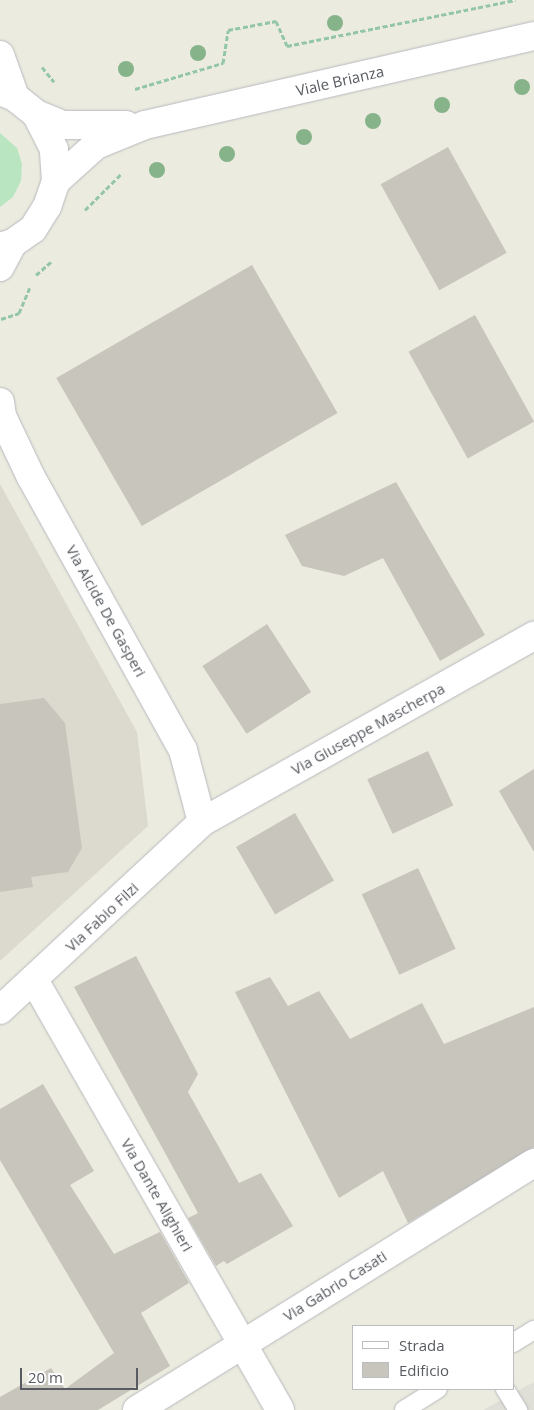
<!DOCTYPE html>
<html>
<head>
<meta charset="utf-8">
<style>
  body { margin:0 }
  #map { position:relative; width:534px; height:1410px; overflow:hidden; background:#ecebdf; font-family:"Open Sans",sans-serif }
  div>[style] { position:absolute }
  .industrial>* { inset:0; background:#dfded7 }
  .education>* { inset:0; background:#dcdace }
  .green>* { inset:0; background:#bae5c1 }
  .building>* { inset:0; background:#c7c5bc; transform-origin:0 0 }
  .path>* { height:3px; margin-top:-1.5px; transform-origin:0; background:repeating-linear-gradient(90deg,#93c6a9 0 5px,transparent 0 7.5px) }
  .roads { filter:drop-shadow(0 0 1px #b7b9bf) drop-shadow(0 0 1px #b7b9bf) }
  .lane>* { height:18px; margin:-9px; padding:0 9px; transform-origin:9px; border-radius:9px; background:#fff }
  .street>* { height:28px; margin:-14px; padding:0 14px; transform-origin:14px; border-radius:14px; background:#fff }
  .secondary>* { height:28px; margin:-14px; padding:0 14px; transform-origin:14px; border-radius:14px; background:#fff }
  .trees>* { width:16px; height:16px; margin:-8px; border-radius:50%; background:#86b389 }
  span { translate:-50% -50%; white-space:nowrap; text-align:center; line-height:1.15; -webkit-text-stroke:4px #fff; paint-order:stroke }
  .street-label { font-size:15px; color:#585b61 }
  .legend { position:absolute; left:352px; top:1325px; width:162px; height:65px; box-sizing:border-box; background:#fff; border:1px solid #bcbdc0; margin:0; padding:6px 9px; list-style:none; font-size:15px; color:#585b61 }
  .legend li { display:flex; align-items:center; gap:10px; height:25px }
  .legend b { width:25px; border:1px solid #bcbdc0 }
  .scale { position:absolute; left:20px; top:1368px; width:118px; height:22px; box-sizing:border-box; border:2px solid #585b61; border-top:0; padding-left:6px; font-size:15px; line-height:18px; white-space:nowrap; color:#585b61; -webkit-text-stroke:4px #fff; paint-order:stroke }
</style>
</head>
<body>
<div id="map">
  <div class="industrial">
    <div style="clip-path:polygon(534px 1382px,534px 1410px,483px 1410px)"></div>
  </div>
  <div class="education">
    <div style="clip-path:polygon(0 484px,137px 732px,148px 826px,0 961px)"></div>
  </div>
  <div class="green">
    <div style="clip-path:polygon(0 133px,17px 148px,22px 164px,21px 181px,13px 197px,0 207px)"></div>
  </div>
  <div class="building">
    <div style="left:448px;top:147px;width:121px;height:77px;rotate:61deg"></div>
    <div style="left:252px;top:265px;width:171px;height:226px;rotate:60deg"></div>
    <div style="left:475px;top:315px;width:122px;height:76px;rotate:61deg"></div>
    <div style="clip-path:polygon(396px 482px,485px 635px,440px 661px,383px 558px,344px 576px,302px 566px,285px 535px)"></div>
    <div style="left:267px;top:624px;width:81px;height:77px;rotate:57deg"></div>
    <div style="clip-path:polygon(44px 698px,65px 723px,82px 848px,68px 872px,31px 877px,33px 887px,0 892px,0 704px)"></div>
    <div style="left:428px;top:751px;width:60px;height:67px;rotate:65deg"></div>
    <div style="clip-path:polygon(534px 769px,534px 852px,499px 791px)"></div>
    <div style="left:295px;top:813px;width:78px;height:68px;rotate:60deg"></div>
    <div style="left:418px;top:868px;width:89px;height:62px;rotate:65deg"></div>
    <div style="clip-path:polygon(136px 956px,198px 1074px,188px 1092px,239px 1183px,261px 1173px,293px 1226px,227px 1264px,224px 1261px,216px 1266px,188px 1218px,198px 1213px,74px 987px)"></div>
    <div style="clip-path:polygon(270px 977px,288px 1006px,319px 991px,350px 1039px,422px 1003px,444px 1044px,534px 1007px,534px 1147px,408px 1223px,383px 1171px,339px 1198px,235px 992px)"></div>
    <div style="clip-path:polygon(43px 1084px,94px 1171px,70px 1185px,114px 1254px,160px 1232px,189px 1283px,141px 1313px,170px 1366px,98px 1410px,0 1410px,0 1397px,51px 1368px,65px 1389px,114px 1353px,0 1160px,0 1109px)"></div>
  </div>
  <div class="path">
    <div style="left:42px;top:67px;width:19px;rotate:51deg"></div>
    <div style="left:135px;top:89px;width:92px;rotate:-16.5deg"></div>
    <div style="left:223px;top:63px;width:33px;rotate:-81deg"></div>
    <div style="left:228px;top:30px;width:49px;rotate:-10.6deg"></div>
    <div style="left:276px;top:21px;width:27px;rotate:66deg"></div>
    <div style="left:287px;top:46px;width:233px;rotate:-11.4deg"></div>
    <div style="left:85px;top:210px;width:51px;rotate:-45deg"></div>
    <div style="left:36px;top:275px;width:21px;rotate:-41deg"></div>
    <div style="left:1px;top:319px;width:19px;rotate:-18deg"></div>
    <div style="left:19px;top:313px;width:30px;rotate:-67deg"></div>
  </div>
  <div class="roads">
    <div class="lane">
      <div style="left:513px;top:1343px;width:25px;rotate:-32deg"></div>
      <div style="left:505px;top:1389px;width:25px;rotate:58deg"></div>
      <div style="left:404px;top:1410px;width:40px;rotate:-32deg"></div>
    </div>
    <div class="street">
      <div style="left:0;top:55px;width:45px;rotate:70.3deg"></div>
      <div style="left:0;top:267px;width:27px;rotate:-62deg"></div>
      <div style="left:0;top:402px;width:14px;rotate:82deg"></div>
      <div style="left:2px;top:416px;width:68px;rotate:64.6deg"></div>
      <div style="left:31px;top:477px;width:312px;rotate:60.9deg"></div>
      <div style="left:183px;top:750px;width:74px;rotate:75.2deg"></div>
      <div style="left:34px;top:980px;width:495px;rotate:60.2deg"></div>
      <div style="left:0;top:1010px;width:276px;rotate:-42.9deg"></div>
      <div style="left:202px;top:822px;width:381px;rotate:-29.3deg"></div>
      <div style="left:137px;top:1410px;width:468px;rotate:-31.9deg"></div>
    </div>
    <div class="secondary">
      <div style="left:0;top:91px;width:16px;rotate:22deg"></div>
      <div style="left:15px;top:97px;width:27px;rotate:39deg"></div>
      <div style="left:36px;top:114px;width:29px;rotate:22deg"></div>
      <div style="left:63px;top:125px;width:63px"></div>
      <div style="left:56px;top:181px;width:54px;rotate:-42deg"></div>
      <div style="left:96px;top:145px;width:53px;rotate:-22.2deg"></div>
      <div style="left:145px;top:125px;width:399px;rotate:-12.9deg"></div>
      <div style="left:0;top:247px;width:14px;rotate:-17deg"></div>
      <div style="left:13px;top:243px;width:24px;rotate:-35deg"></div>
      <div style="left:33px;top:229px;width:26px;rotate:-58deg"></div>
      <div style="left:47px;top:207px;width:28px;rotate:-71deg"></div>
      <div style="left:56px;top:181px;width:32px;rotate:-94deg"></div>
      <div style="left:54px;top:149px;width:39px;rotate:-117deg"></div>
    </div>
  </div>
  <div class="trees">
    <div style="left:335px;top:23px"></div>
    <div style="left:198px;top:53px"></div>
    <div style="left:126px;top:69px"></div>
    <div style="left:522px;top:87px"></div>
    <div style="left:442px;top:105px"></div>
    <div style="left:373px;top:121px"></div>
    <div style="left:304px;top:137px"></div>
    <div style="left:227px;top:154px"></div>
    <div style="left:157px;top:170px"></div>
  </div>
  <div class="street-label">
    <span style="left:340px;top:81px;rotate:-13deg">Viale Brianza</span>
    <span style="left:106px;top:611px;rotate:61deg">Via Alcide De Gasperi</span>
    <span style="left:368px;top:729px;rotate:-29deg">Via Giuseppe Mascherpa</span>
    <span style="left:102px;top:917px;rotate:-43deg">Via Fabio Filzi</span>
    <span style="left:157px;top:1195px;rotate:60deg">Via Dante Alighieri</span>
    <span style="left:335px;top:1286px;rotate:-32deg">Via Gabrio Casati</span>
  </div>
  <ul class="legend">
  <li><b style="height:6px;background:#fff"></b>Strada</li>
  <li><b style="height:14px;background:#c7c5bc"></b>Edificio</li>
  </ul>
  <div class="scale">20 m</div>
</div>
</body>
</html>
